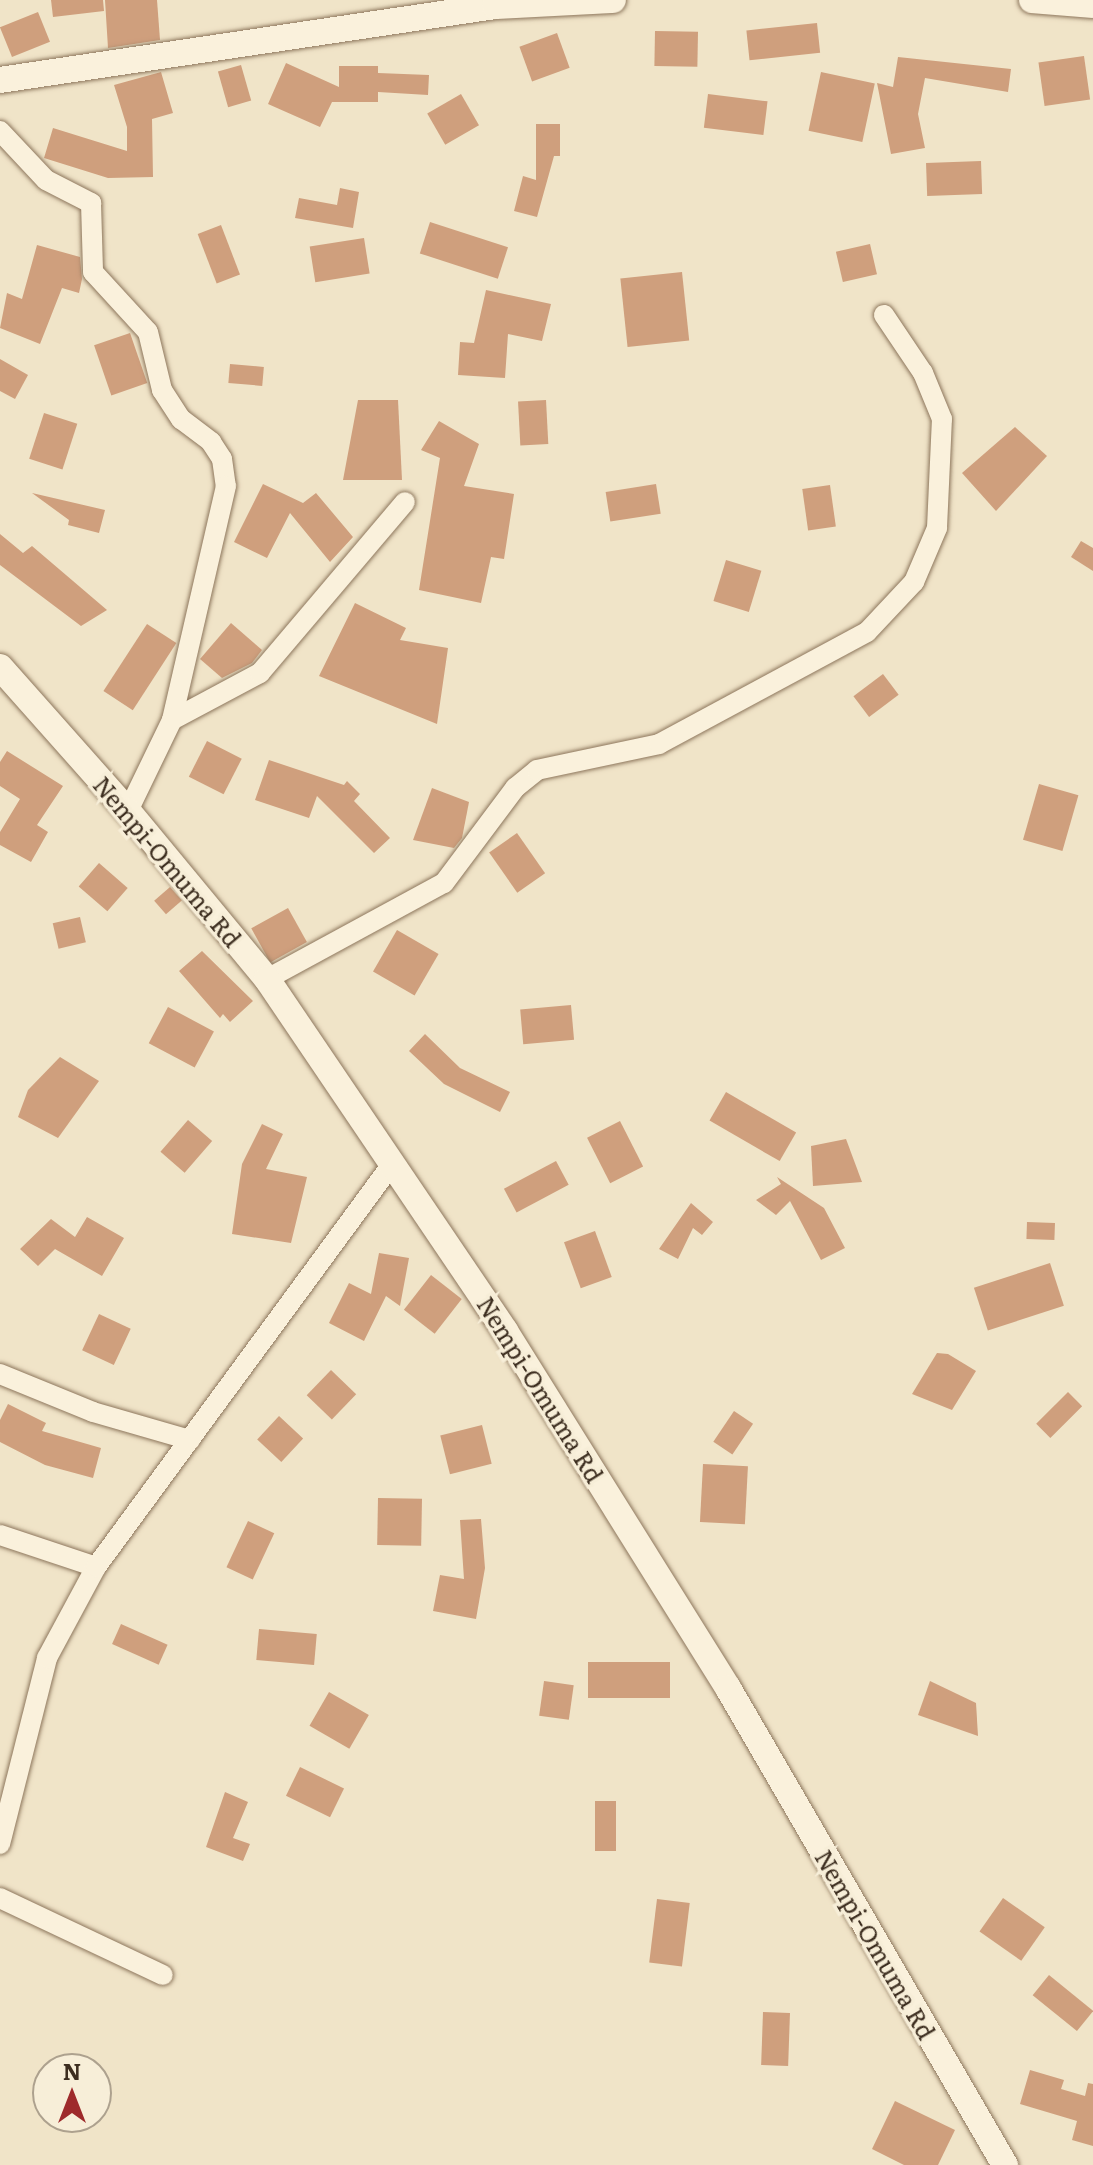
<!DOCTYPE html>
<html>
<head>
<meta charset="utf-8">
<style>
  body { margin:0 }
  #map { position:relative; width:1093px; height:2165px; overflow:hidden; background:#f0e4c8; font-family:Literata,serif }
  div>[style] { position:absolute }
  .building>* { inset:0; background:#cf9f7d; transform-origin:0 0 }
  .roads { filter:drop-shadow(0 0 2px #8d765c) drop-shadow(0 0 2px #8d765c) }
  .minor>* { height:20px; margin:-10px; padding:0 10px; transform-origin:10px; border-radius:10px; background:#faf1dc }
  .tertiary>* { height:26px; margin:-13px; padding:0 13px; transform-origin:13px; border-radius:13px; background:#faf1dc }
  span { translate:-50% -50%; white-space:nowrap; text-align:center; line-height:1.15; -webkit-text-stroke:7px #f7eed8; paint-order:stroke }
  .street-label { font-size:24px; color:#3d2e20 }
  .north { position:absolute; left:32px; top:2053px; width:80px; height:80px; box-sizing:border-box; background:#f7eed8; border:2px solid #ada18e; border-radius:50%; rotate:0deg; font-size:22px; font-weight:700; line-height:32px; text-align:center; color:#3d2e20 }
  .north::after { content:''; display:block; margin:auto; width:28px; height:36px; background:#9e2a2b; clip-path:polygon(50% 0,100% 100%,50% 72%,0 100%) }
</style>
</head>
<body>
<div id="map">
  <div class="building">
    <div style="clip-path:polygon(51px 0,103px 0,104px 11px,53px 17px)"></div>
    <div style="clip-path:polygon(105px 0,157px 0,160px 40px,108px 48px)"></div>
    <div style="left:38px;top:12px;width:32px;height:41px;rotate:68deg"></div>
    <div style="left:817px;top:23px;width:30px;height:71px;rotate:84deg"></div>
    <div style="left:655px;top:31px;width:43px;height:35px;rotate:1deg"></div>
    <div style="left:557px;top:33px;width:37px;height:40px;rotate:70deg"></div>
    <div style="left:1084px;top:56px;width:44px;height:46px;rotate:82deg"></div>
    <div style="clip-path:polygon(898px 57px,1011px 69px,1008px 92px,925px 78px,918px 114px,925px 148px,891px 154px,877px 83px,893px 87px)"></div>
    <div style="clip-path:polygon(286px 63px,339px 87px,339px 66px,378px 66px,378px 73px,429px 75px,428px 95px,378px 92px,378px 102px,332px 102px,320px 127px,268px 104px)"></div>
    <div style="left:241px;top:65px;width:37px;height:24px;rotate:74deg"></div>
    <div style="clip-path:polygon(161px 72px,173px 113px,152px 119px,153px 177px,108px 178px,44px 158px,53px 128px,127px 151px,127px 127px,114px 85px)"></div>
    <div style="left:821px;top:72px;width:55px;height:60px;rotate:12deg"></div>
    <div style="left:461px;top:94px;width:36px;height:39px;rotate:60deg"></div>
    <div style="left:708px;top:94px;width:60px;height:34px;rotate:7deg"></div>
    <div style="clip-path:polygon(536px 124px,560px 124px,560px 156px,554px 156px,537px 217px,514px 211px,523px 176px,536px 180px)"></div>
    <div style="left:981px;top:161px;width:33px;height:55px;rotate:88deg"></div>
    <div style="clip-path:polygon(340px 188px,359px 192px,353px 228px,295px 218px,299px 198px,337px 205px)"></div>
    <div style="left:430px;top:222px;width:82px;height:33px;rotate:18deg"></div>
    <div style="left:221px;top:225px;width:53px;height:25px;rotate:69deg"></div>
    <div style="left:364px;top:238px;width:36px;height:55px;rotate:81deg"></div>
    <div style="left:870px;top:244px;width:31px;height:35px;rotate:77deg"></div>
    <div style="clip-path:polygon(37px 245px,80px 257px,82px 279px,79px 293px,62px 288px,40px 344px,0 328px,7px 293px,22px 299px)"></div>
    <div style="left:682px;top:272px;width:69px;height:62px;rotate:84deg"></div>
    <div style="clip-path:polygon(486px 290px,551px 304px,542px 341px,508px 334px,505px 378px,458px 375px,460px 342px,474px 343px)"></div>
    <div style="left:130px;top:333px;width:53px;height:38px;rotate:71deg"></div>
    <div style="clip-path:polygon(0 359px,28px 375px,15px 399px,0 391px)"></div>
    <div style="left:230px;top:364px;width:34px;height:19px;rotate:5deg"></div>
    <div style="clip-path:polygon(358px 400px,398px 400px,402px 480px,343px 480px)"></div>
    <div style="left:546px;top:400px;width:44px;height:28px;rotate:87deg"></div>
    <div style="left:44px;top:413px;width:35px;height:48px;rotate:18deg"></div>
    <div style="clip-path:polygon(439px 421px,479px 444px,464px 486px,514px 494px,504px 559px,491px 557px,481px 603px,419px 590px,440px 458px,421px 450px)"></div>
    <div style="clip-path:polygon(1015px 427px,1047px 456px,996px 511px,962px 473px)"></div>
    <div style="clip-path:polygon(263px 484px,303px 503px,316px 493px,353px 537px,330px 562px,290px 513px,267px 558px,234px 542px)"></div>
    <div style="left:656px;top:484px;width:30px;height:51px;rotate:81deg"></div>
    <div style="left:830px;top:485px;width:42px;height:28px;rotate:82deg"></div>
    <div style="clip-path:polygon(32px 493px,105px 510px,99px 533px,68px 525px,69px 520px)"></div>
    <div style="clip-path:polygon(0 534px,23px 553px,32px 546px,107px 610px,81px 626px,0 565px)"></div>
    <div style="clip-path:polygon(1081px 541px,1093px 548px,1093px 571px,1071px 557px)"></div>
    <div style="left:726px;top:560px;width:37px;height:43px;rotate:17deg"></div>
    <div style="clip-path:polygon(355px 603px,406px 628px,400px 640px,448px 648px,437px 724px,319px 676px)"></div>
    <div style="clip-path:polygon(231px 623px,262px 650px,252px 663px,222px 678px,200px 659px)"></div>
    <div style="left:147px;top:624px;width:35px;height:80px;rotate:33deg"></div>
    <div style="left:883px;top:674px;width:26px;height:37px;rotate:53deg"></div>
    <div style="left:207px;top:741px;width:39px;height:40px;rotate:27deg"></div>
    <div style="clip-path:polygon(7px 751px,63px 786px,37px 825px,48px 832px,31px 862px,0 845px,0 832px,20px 799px,0 786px,0 762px)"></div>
    <div style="clip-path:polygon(269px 760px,344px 785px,347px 781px,360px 794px,354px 801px,390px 838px,374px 853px,317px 796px,309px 818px,255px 800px)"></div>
    <div style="left:1039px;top:784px;width:41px;height:58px;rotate:16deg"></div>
    <div style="clip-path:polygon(432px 788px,469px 802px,462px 838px,454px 848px,413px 840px)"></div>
    <div style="left:517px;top:833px;width:49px;height:34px;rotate:55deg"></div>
    <div style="left:99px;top:863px;width:38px;height:31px;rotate:41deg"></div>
    <div style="left:170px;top:887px;width:18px;height:21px;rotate:49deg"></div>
    <div style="left:288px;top:908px;width:39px;height:42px;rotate:61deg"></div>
    <div style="left:80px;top:917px;width:26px;height:28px;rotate:77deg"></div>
    <div style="left:397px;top:930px;width:48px;height:48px;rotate:30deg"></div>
    <div style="clip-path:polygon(202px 951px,253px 1001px,230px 1022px,223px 1014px,220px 1018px,179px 971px)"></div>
    <div style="left:571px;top:1005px;width:35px;height:51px;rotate:85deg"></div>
    <div style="left:168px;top:1007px;width:52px;height:41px;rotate:28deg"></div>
    <div style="clip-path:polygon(425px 1034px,460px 1068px,510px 1092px,500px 1112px,444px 1084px,409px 1051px)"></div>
    <div style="clip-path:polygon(60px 1057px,99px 1081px,58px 1138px,18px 1117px,28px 1090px)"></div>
    <div style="left:726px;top:1092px;width:81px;height:33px;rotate:30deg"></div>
    <div style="left:188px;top:1120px;width:32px;height:42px;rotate:41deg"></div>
    <div style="left:620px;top:1121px;width:51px;height:37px;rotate:63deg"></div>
    <div style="clip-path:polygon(262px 1124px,283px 1134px,266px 1169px,307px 1177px,291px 1243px,232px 1234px,242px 1164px)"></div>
    <div style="clip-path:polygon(846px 1139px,862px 1182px,813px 1186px,811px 1146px)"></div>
    <div style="left:556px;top:1161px;width:27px;height:59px;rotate:62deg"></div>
    <div style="clip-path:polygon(777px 1177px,824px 1208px,845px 1248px,821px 1260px,790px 1201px,776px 1215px,756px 1200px,781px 1184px)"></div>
    <div style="clip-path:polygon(691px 1203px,713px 1222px,702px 1235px,693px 1228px,678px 1259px,659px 1249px)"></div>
    <div style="clip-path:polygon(87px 1217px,124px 1238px,102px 1276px,55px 1249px,38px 1266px,20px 1249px,51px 1219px,75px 1237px)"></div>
    <div style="left:1027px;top:1222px;width:28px;height:17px;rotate:2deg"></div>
    <div style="left:595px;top:1231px;width:49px;height:33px;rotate:70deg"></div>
    <div style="clip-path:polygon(379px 1253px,409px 1258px,400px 1306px,386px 1296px,364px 1341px,329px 1323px,349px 1283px,371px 1294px)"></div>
    <div style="left:1050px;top:1263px;width:45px;height:80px;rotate:72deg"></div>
    <div style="left:431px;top:1275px;width:39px;height:44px;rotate:38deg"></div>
    <div style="left:99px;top:1314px;width:35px;height:40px;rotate:25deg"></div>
    <div style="clip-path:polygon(937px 1353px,948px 1354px,976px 1371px,952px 1410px,912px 1394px)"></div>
    <div style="left:331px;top:1370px;width:35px;height:35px;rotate:44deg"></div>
    <div style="left:1068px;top:1392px;width:20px;height:45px;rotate:45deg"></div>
    <div style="clip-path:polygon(8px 1404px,46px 1423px,42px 1431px,101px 1448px,93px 1478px,45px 1465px,0 1442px,0 1420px)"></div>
    <div style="left:734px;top:1411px;width:23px;height:37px;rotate:34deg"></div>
    <div style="left:279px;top:1416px;width:33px;height:32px;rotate:43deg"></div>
    <div style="left:482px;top:1425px;width:40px;height:43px;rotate:76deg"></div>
    <div style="left:703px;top:1464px;width:45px;height:58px;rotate:3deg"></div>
    <div style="left:378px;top:1498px;width:44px;height:47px;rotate:1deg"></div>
    <div style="clip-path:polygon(481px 1519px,485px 1568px,476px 1619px,433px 1611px,440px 1575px,464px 1579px,460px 1520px)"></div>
    <div style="left:248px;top:1521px;width:29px;height:51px;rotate:25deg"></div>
    <div style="left:121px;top:1624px;width:51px;height:22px;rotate:24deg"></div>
    <div style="left:259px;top:1629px;width:58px;height:31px;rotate:5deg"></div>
    <div style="left:588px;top:1662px;width:82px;height:36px"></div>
    <div style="left:544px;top:1681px;width:30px;height:35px;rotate:8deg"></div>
    <div style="clip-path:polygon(930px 1681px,976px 1703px,978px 1736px,918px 1715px)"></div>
    <div style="left:329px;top:1692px;width:46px;height:39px;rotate:30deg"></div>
    <div style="left:300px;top:1767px;width:49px;height:32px;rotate:26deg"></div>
    <div style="clip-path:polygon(225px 1792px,248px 1802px,233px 1838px,250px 1844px,243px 1861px,206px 1847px)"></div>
    <div style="left:595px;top:1801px;width:21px;height:50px"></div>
    <div style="left:1003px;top:1898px;width:51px;height:41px;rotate:35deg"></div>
    <div style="left:657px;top:1899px;width:33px;height:64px;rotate:7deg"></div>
    <div style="left:1049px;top:1975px;width:57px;height:26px;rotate:39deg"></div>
    <div style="left:763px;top:2012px;width:27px;height:53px;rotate:2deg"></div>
    <div style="clip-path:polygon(1030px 2070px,1064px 2080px,1061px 2089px,1085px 2096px,1088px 2083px,1093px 2084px,1093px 2146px,1072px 2140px,1077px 2121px,1020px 2104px)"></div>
    <div style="clip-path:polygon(895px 2101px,955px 2130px,938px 2165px,904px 2165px,872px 2149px)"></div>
  </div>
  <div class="roads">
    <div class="minor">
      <div style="left:0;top:131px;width:67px;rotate:46.8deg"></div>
      <div style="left:46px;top:180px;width:51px;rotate:27.1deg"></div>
      <div style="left:91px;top:203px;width:69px;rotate:88.3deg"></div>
      <div style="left:93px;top:272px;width:81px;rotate:47.5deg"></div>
      <div style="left:148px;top:332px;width:60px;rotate:76.4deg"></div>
      <div style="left:162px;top:390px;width:35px;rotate:57deg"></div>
      <div style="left:181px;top:419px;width:38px;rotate:37deg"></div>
      <div style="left:211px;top:442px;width:20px;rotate:57deg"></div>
      <div style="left:222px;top:459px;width:27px;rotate:82deg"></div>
      <div style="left:226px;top:486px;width:240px;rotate:103deg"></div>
      <div style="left:172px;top:720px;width:101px;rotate:115.8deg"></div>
      <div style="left:172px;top:720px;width:100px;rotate:-28.1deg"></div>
      <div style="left:260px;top:673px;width:224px;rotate:-49.7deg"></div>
      <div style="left:267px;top:979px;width:201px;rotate:-28.5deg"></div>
      <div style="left:444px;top:883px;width:119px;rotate:-53.2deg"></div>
      <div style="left:515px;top:788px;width:28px;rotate:-39deg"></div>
      <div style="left:537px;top:770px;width:125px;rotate:-12deg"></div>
      <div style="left:659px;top:744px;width:236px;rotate:-28.3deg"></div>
      <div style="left:867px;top:632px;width:69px;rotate:-46.8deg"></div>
      <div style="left:914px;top:582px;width:59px;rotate:-66.9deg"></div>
      <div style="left:937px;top:528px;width:109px;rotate:-87.4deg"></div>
      <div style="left:942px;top:419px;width:50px;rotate:-112.4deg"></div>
      <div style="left:923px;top:373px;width:70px;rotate:-123.9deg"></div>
      <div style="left:0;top:1374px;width:100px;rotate:22.2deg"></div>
      <div style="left:93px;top:1412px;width:101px;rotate:16.1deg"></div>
      <div style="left:0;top:1535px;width:101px;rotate:18.4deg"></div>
      <div style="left:0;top:1844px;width:192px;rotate:-75.8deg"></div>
      <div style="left:47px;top:1658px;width:103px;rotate:-61.7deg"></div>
      <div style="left:96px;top:1567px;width:500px;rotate:-53.7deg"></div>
      <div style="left:0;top:1898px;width:180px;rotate:25.3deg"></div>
    </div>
    <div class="tertiary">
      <div style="left:1032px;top:0;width:61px;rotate:4.7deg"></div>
      <div style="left:0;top:80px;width:501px;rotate:-8.5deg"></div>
      <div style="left:495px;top:6px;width:118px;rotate:-2.9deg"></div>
      <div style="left:0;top:667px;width:193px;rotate:48.4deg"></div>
      <div style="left:128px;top:811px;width:218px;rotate:50.4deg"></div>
      <div style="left:267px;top:979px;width:425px;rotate:55.9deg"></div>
      <div style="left:505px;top:1331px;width:421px;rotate:58deg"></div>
      <div style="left:728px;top:1688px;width:552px;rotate:59.86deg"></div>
    </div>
  </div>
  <div class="street-label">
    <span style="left:168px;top:861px;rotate:50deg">Nempi-Omuma Rd</span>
    <span style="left:541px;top:1389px;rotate:58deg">Nempi-Omuma Rd</span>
    <span style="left:876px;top:1944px;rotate:60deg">Nempi-Omuma Rd</span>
  </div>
  <div class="north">N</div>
</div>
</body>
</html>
